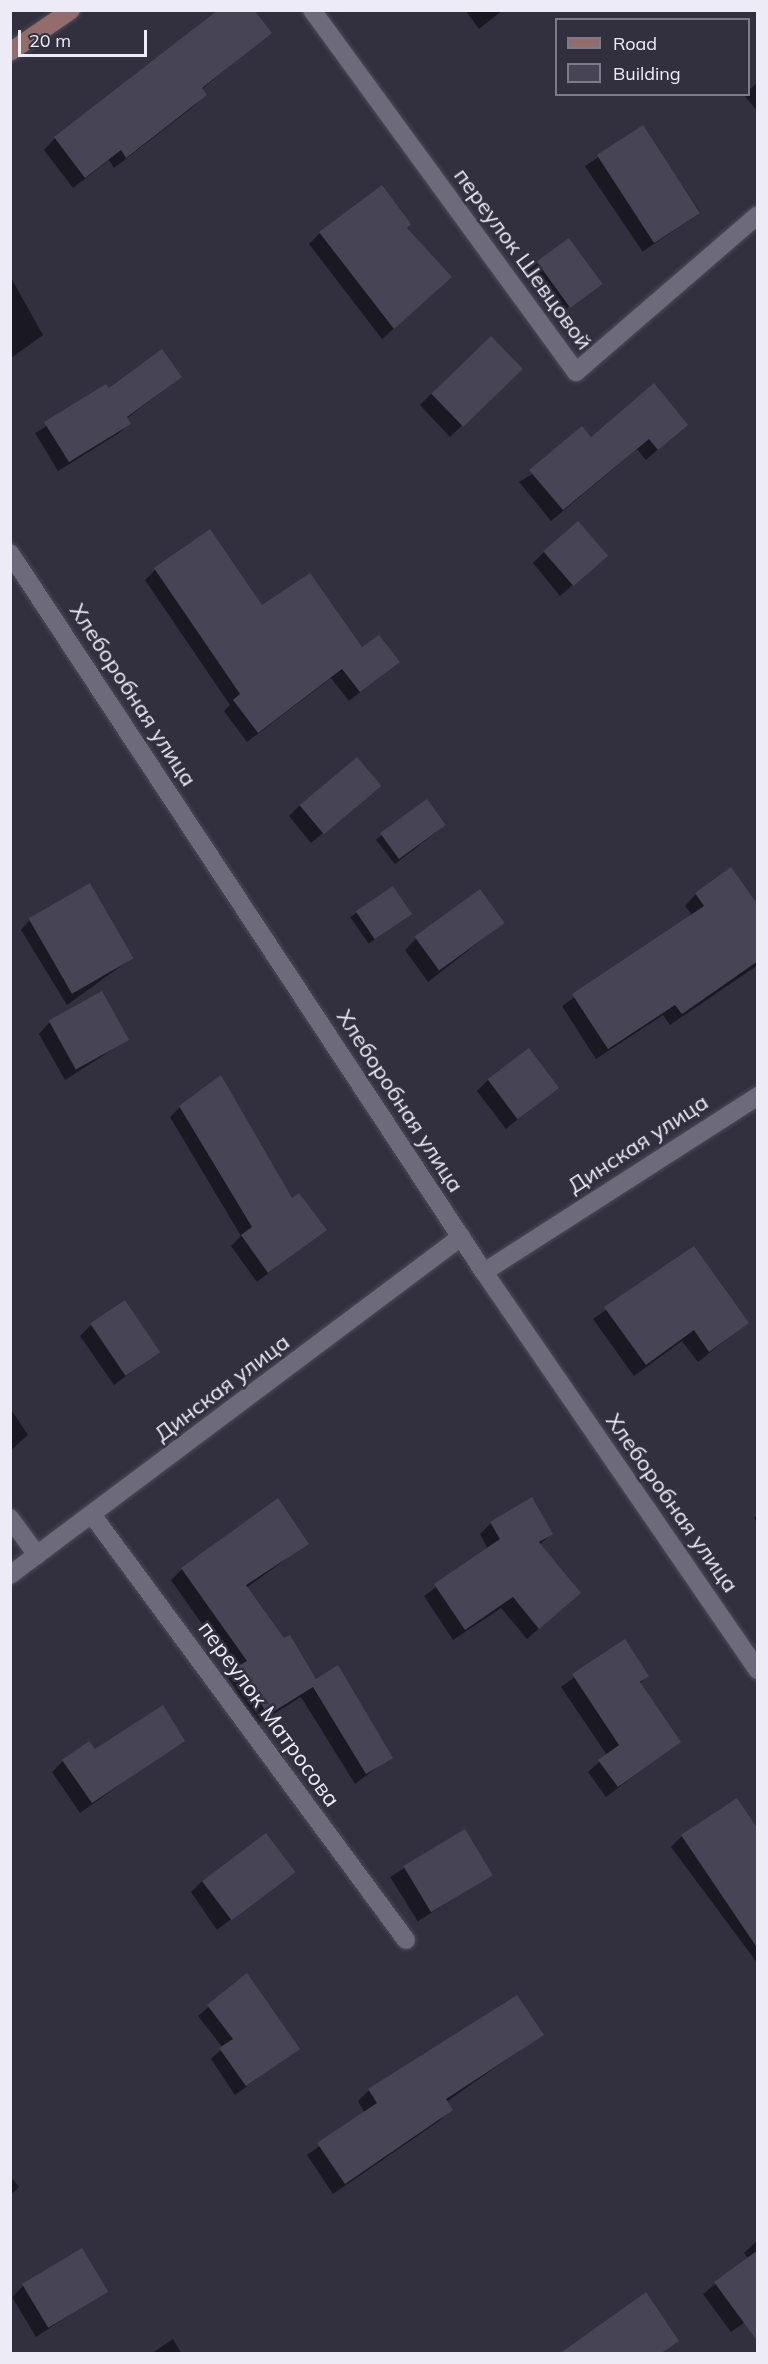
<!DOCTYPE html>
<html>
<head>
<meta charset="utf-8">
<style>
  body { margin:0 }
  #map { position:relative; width:768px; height:2364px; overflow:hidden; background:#322f3e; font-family:Mulish,sans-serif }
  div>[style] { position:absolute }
  .shadow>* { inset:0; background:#0007; transform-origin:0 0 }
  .building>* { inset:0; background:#474555; transform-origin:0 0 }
  .roads { filter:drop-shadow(0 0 2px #4d4a57) drop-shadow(0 0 2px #4d4a57) }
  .street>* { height:18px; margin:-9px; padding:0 9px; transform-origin:9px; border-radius:9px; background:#6c6a7b }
  .secondary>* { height:18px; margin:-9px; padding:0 9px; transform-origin:9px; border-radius:9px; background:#936d6c }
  span { translate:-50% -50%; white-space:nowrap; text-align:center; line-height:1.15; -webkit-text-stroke:5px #322f3e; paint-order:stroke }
  .street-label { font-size:22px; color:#edecf6 }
  .frame { position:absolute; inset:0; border:12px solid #edecf6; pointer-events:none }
  .legend { position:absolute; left:555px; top:18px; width:195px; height:78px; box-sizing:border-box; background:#322f3e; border:2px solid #7d7b88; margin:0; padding:8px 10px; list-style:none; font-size:18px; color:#edecf6 }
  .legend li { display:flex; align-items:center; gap:12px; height:30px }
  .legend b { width:30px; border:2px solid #7d7b88 }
  .scale { position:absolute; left:18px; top:30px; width:129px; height:27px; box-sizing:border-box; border:3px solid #edecf6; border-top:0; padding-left:8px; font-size:18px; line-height:21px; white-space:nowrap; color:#edecf6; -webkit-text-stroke:4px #322f3e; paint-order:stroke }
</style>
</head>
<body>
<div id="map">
  <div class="shadow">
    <div style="clip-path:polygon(465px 10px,503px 10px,479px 29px)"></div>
    <div style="clip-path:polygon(270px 32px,201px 90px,205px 95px,194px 106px,114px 168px,109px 160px,73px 188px,44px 150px,55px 138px)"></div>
    <div style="clip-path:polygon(758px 82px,758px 112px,744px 95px)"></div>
    <div style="left:643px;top:127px;width:103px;height:70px;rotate:56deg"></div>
    <div style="clip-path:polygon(405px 228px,439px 288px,382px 339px,309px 244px,320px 233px)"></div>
    <div style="left:569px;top:240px;width:54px;height:54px;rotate:54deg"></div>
    <div style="clip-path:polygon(10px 276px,43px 335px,10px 359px)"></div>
    <div style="clip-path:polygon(521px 369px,450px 437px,420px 405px,431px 394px)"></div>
    <div style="clip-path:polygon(181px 377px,126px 419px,129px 424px,119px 433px,58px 471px,35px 433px,108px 390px)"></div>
    <div style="clip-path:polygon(686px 425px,646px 460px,637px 449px,551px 521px,519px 482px,591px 439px)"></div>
    <div style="clip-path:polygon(544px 552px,606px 556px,560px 596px,533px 563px)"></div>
    <div style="clip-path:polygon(155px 570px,262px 607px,398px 662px,349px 701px,331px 678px,247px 742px,224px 711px,230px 705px,145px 580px)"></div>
    <div style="clip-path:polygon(379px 786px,311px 843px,289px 816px,300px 805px)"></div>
    <div style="clip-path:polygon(439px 830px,395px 864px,376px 840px,382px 835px)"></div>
    <div style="left:392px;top:888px;width:32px;height:51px;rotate:55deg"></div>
    <div style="clip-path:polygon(696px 894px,758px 908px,758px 965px,670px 1025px,663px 1015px,596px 1059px,562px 1006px,692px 915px,685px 906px)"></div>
    <div style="clip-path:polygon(30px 920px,132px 958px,67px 1005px,21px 930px)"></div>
    <div style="clip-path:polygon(503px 923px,428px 982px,405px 950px,416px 939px)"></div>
    <div style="clip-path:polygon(50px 1022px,127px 1040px,65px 1080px,39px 1034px)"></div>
    <div style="clip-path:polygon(488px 1080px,557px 1087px,506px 1129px,477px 1091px)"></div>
    <div style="clip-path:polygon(180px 1107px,325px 1230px,257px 1282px,231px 1246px,241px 1236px,170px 1117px)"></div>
    <div style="clip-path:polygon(694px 1248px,747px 1323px,698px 1362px,682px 1341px,634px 1376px,593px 1319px)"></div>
    <div style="clip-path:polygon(91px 1325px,158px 1352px,114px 1385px,80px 1336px)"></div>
    <div style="clip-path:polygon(10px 1408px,28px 1435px,10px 1451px)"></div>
    <div style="clip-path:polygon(758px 1514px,758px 1524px,754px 1518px)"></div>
    <div style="clip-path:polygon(491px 1523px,551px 1534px,539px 1545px,579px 1593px,527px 1639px,501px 1608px,453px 1640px,424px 1596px,488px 1549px,480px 1534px)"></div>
    <div style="clip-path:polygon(307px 1544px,246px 1588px,315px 1682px,391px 1757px,355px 1784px,301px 1697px,256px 1725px,228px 1678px,235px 1671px,171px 1580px,182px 1569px)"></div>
    <div style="clip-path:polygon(625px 1641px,647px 1676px,640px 1684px,679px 1742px,606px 1797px,588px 1772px,607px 1755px,561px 1687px)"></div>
    <div style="clip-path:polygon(183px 1740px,80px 1813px,52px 1772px,63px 1761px,95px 1751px)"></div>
    <div style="left:464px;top:1831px;width:52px;height:87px;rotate:58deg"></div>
    <div style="clip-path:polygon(682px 1836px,758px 1836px,758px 1964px,671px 1847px)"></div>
    <div style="clip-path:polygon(293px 1872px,217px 1930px,191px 1892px,202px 1881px)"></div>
    <div style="clip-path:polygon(246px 1975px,298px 2048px,235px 2095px,211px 2059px,223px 2048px,198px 2016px)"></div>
    <div style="clip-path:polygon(542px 2035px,446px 2102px,451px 2109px,439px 2121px,333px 2194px,307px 2155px,365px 2113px,358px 2101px,369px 2090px)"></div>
    <div style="clip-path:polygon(10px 2176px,19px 2187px,10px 2195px)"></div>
    <div style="clip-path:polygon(758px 2240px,758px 2313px,731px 2332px,703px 2294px,748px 2258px,744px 2253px)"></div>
    <div style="clip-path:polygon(23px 2286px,106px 2291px,36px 2337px,12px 2297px)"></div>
    <div style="clip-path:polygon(173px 2339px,182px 2354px,151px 2354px)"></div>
  </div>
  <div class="building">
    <div style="clip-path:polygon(218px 10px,254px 10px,272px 33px,202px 88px,207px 95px,126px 158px,121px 150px,85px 178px,54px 137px)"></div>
    <div style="left:643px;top:125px;width:105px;height:55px;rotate:57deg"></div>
    <div style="clip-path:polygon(382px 185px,411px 224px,407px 228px,452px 277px,394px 329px,319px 232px)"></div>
    <div style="left:569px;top:238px;width:57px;height:40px;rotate:54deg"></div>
    <div style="left:491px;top:336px;width:46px;height:83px;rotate:46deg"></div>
    <div style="clip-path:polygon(162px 349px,182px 377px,127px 417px,131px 424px,69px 462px,44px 422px,106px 384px,109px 388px)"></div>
    <div style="clip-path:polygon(654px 383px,688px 425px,658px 450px,649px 439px,563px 510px,529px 470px,582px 426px,591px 437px)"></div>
    <div style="left:578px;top:521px;width:46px;height:46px;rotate:49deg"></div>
    <div style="clip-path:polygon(210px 529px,262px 605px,310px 573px,362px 647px,379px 635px,400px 662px,360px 692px,342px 669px,258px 733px,233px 700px,240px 694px,154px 568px)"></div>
    <div style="left:357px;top:757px;width:38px;height:75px;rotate:50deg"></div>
    <div style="left:427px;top:799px;width:32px;height:58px;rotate:54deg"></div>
    <div style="clip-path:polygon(731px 867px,758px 905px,758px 961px,682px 1014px,675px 1005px,608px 1049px,572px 994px,704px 906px,695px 893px)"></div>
    <div style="left:90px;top:883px;width:87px;height:71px;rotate:60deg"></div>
    <div style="left:393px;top:886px;width:34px;height:45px;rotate:56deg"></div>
    <div style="left:480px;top:889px;width:42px;height:81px;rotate:54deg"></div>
    <div style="left:102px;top:991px;width:56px;height:61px;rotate:61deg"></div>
    <div style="left:529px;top:1048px;width:50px;height:52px;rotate:53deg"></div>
    <div style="clip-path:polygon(221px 1075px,292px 1198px,299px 1193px,327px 1230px,268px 1273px,241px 1235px,252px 1227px,179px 1106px)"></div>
    <div style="clip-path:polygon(694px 1246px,749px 1323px,709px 1352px,694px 1330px,646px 1365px,604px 1307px)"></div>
    <div style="left:125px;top:1300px;width:63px;height:42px;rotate:56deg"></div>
    <div style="clip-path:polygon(532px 1497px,553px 1534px,539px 1542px,581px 1593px,539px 1629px,513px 1597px,465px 1630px,434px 1584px,500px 1539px,490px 1522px)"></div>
    <div style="clip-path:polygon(278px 1498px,309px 1544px,246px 1585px,284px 1638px,290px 1635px,316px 1679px,338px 1665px,393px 1758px,366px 1774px,313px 1687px,268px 1715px,238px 1666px,247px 1661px,181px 1568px)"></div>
    <div style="clip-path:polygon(625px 1639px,649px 1676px,640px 1682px,681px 1742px,618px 1787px,598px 1760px,619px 1745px,572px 1674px)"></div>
    <div style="clip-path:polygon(163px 1705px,185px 1741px,92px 1803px,62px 1760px,89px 1741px,95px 1749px)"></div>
    <div style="clip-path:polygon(737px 1798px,758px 1829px,758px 1949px,681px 1835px)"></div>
    <div style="left:465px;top:1829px;width:54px;height:72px;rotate:59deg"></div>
    <div style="left:266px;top:1833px;width:49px;height:80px;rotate:53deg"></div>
    <div style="clip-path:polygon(247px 1973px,300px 2049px,246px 2086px,219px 2048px,233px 2039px,207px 2005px)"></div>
    <div style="clip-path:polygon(517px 1995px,544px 2035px,446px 2099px,453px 2110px,345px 2184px,317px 2143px,377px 2103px,368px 2089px)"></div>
    <div style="left:82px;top:2248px;width:51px;height:70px;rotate:59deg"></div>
    <div style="clip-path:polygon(758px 2250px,758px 2342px,714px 2282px)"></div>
    <div style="clip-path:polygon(646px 2292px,679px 2341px,660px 2354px,559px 2354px)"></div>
  </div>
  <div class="roads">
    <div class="street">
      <div style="left:312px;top:10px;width:448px;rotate:53.9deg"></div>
      <div style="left:576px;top:372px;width:240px;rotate:-40.8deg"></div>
      <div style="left:10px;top:553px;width:861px;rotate:56.61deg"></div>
      <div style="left:484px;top:1272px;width:483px;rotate:55.5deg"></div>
      <div style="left:484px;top:1272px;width:326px;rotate:-32.7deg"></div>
      <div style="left:93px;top:1516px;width:527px;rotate:53.56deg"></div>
      <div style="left:10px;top:1518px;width:46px;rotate:53.9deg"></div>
      <div style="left:10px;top:1575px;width:564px;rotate:-36.85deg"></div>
    </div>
    <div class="secondary">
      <div style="left:10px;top:52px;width:74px;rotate:-34.5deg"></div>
    </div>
  </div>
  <div class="street-label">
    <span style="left:523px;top:259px;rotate:54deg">переулок Шевцовой</span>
    <span style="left:133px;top:695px;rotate:57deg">Хлеборобная улица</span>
    <span style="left:400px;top:1101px;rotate:57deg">Хлеборобная улица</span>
    <span style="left:638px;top:1144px;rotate:-33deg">Динская улица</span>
    <span style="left:222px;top:1388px;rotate:-37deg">Динская улица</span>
    <span style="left:672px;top:1503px;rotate:55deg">Хлеборобная улица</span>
    <span style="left:269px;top:1714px;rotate:54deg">переулок Матросова</span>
  </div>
  <div class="frame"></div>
  <ul class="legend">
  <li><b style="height:8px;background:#936d6c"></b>Road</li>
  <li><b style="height:16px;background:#474555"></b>Building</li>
  </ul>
  <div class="scale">20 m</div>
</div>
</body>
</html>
